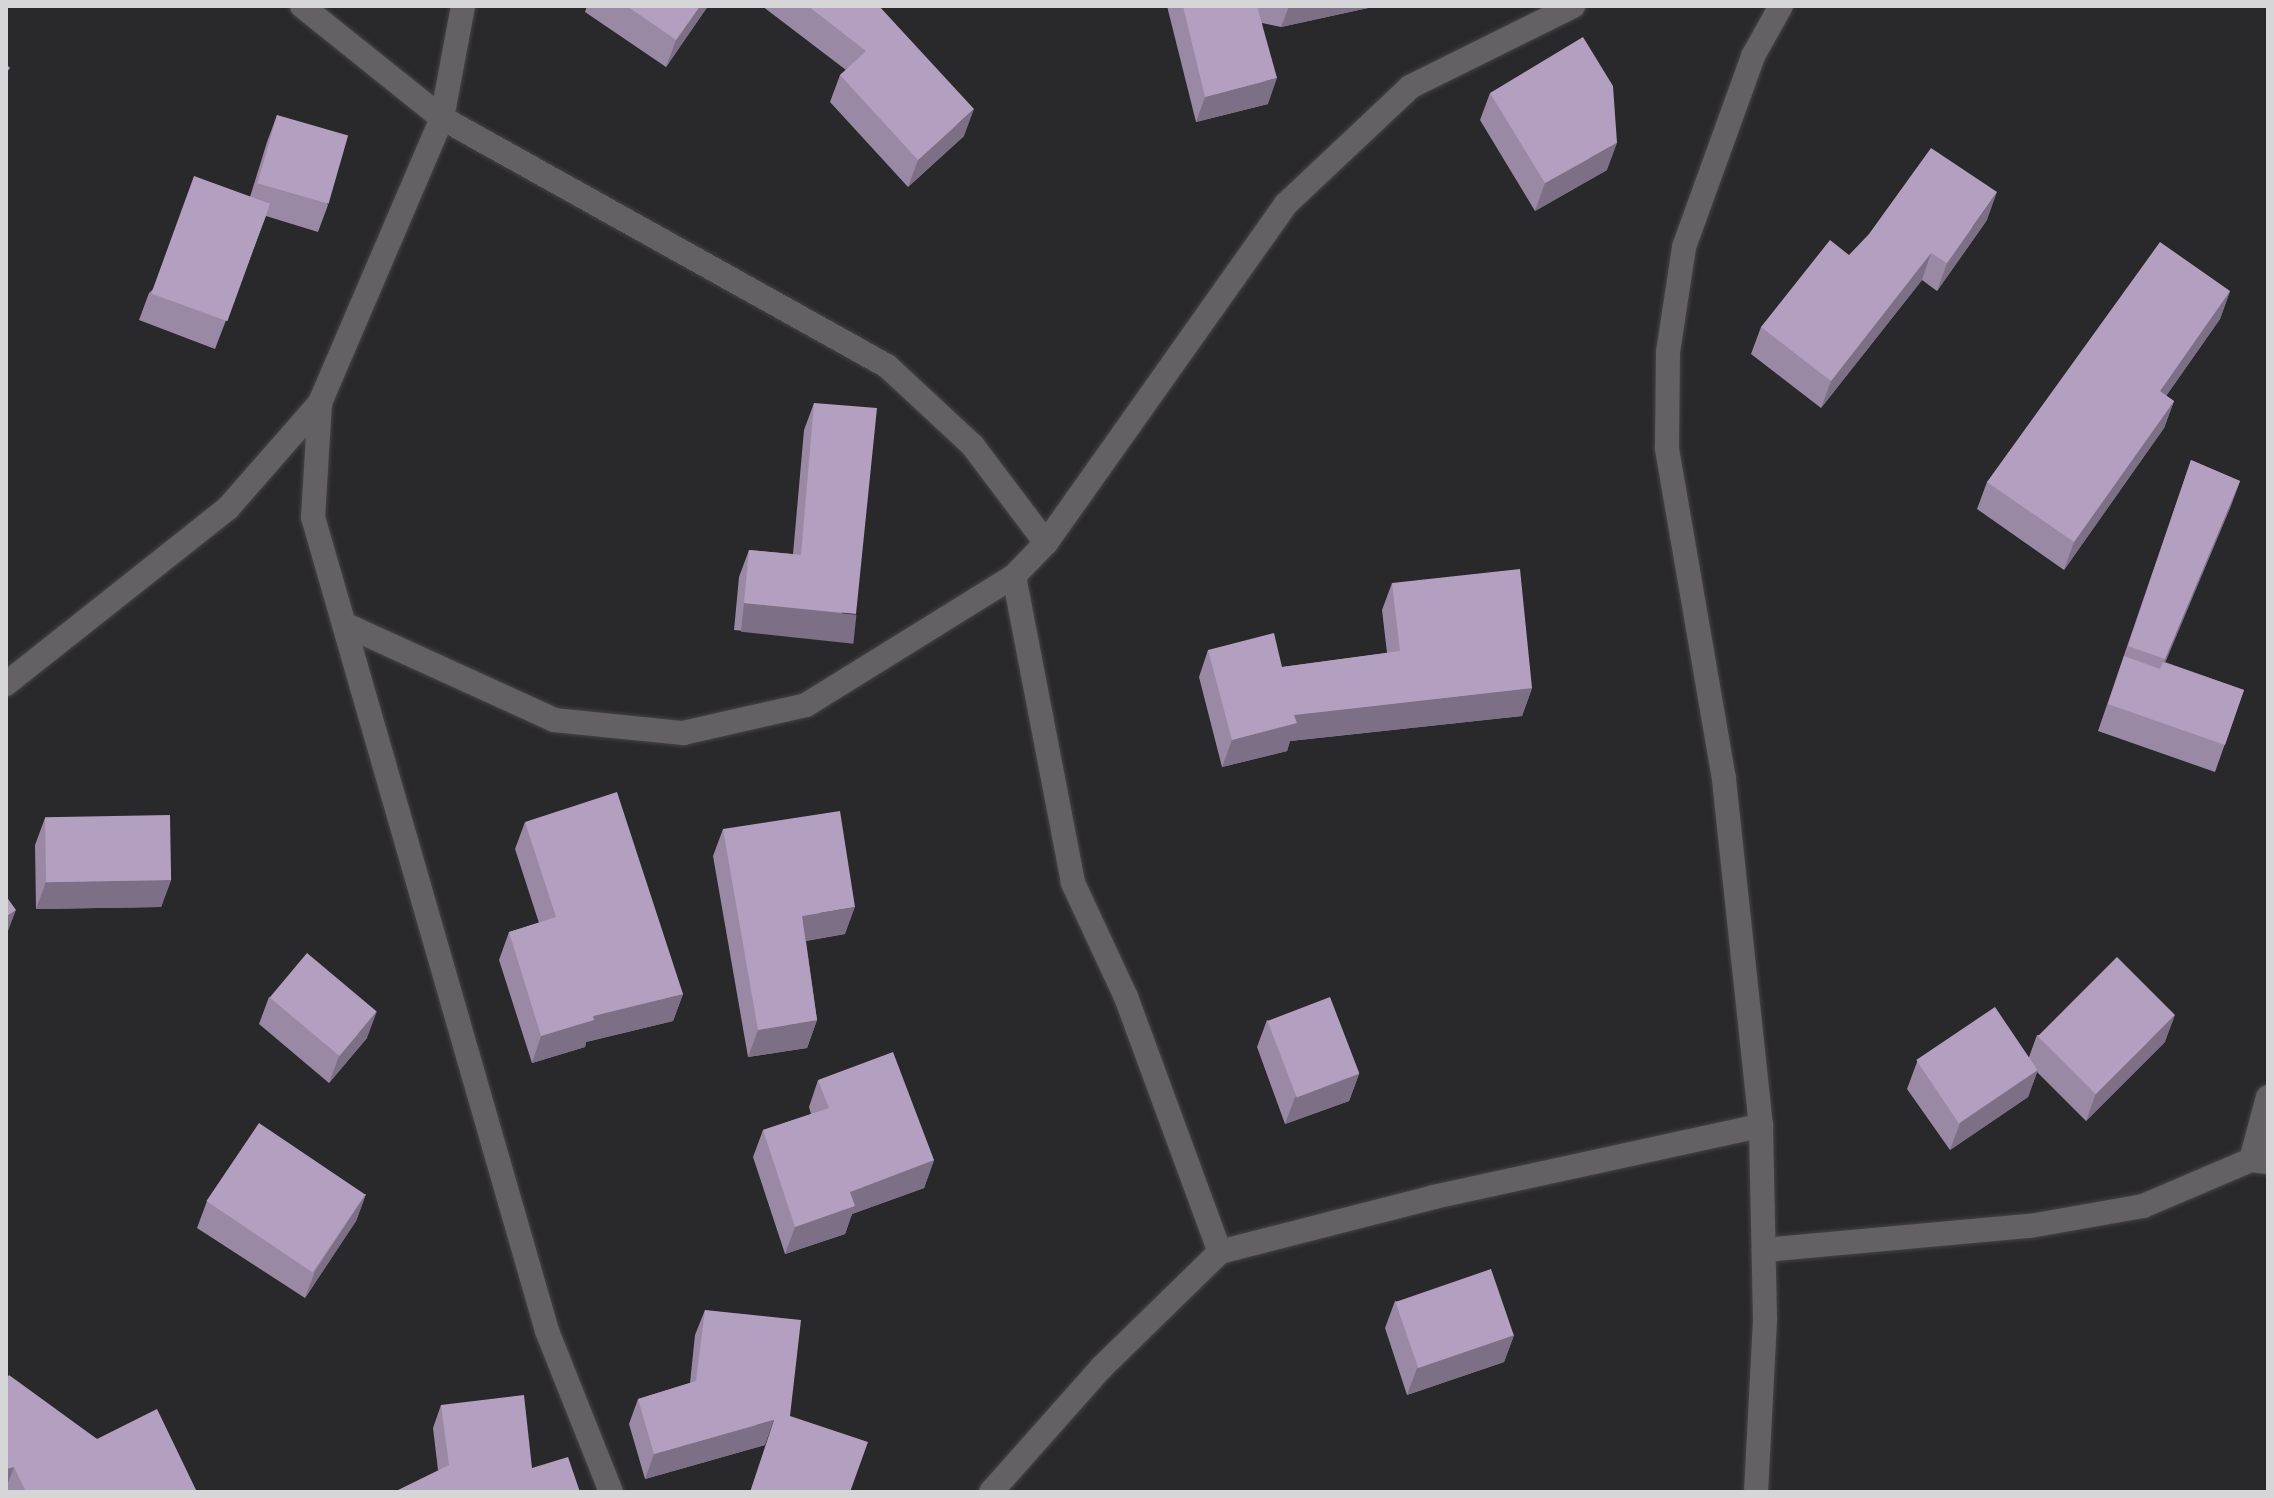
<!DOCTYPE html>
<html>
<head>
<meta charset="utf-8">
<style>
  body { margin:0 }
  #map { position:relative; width:2274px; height:1498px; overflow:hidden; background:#29282a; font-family:Raleway,sans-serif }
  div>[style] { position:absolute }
  .roads { filter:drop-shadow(0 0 2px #454346) drop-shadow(0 0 2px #454346) }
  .street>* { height:24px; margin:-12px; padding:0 12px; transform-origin:12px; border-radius:12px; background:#646165 }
  .wall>* { inset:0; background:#9a89a5 }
  .shaded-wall>* { inset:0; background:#7d6f86; transform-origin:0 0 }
  .building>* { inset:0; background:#b39fc0; transform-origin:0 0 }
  span { translate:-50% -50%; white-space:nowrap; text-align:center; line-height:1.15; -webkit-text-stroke:8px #201e21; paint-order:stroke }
  .frame { position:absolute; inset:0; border:8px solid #d6d5d7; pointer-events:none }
</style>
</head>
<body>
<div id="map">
  <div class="roads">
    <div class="street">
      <div style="left:302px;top:6px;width:179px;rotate:38.7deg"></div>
      <div style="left:442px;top:118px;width:509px;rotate:29.13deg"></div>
      <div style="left:887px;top:366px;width:117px;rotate:42.9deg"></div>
      <div style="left:973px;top:446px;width:121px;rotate:53deg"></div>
      <div style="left:463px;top:6px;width:114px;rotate:100.6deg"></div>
      <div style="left:442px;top:118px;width:310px;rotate:113.2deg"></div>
      <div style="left:320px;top:403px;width:114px;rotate:93.5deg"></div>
      <div style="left:313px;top:517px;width:847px;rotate:73.96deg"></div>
      <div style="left:547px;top:1331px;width:173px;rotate:68.3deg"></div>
      <div style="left:1014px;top:576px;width:313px;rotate:79.1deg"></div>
      <div style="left:1073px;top:883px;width:126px;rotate:65.1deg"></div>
      <div style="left:1126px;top:997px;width:272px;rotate:69.8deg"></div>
      <div style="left:1220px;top:1252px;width:221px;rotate:-14.4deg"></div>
      <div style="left:1434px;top:1197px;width:335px;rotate:-12.3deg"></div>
      <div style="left:346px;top:625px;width:229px;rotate:24.5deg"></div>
      <div style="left:554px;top:720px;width:130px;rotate:5.8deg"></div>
      <div style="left:683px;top:733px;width:126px;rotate:-12.8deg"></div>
      <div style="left:806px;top:705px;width:245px;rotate:-31.8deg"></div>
      <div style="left:1014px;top:576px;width:46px;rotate:-45.9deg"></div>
      <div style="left:1046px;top:543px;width:415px;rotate:-54.7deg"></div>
      <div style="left:1286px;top:204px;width:170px;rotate:-43.3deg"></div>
      <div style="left:1410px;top:87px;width:182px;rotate:-26.4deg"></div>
      <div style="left:6px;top:684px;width:283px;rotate:-38.4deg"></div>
      <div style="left:228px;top:508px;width:140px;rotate:-48.8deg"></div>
      <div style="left:2251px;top:1160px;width:65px;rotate:-74.9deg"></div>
      <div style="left:1764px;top:1250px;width:267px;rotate:-5.2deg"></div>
      <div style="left:2030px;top:1226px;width:115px;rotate:-10deg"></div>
      <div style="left:2143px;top:1206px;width:117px;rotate:-23.1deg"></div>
      <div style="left:2251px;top:1160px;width:17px;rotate:7deg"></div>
      <div style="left:991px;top:1492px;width:167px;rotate:-48.4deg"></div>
      <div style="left:1102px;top:1367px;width:165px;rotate:-44.3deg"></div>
      <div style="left:1756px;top:1492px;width:173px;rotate:-87deg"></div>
      <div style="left:1765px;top:1319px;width:193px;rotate:-91.2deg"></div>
      <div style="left:1761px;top:1126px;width:349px;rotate:-96.1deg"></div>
      <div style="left:1724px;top:779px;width:336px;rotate:-99.8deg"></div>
      <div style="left:1667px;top:448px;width:96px;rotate:-89.4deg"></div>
      <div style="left:1668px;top:352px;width:106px;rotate:-81.3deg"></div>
      <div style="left:1684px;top:247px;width:203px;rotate:-70.1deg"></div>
      <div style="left:1753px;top:56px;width:57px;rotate:-60.8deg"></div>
    </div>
  </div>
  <div class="wall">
    <div style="clip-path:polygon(587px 6px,708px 6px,666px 67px,585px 12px)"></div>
    <div style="clip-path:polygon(762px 6px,879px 6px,964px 136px,908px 187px,830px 102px,840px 75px,846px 70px)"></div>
    <div style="clip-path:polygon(1167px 6px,1377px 6px,1281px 27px,1262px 23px,1268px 104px,1196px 122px)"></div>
    <div style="clip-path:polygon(1490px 93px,1607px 170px,1535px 211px,1480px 120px)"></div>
    <div style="clip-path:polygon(277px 115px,328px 205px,318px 232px,266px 216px,215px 349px,139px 320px,149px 293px,250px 197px,267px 142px)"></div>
    <div style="clip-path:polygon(1987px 220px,1937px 291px,1922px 280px,1821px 408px,1751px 354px,1761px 327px)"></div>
    <div style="clip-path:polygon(2230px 291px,2220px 319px,2166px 396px,2174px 401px,2164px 428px,2064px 570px,1977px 509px,1987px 482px)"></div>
    <div style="clip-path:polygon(814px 403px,846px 641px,734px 630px,739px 577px,749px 550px,793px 554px,804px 430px)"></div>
    <div style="clip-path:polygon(2191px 460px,2240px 481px,2230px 508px,2165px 662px,2244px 690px,2215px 772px,2098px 731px)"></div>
    <div style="clip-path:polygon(1392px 583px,1532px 688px,1522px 716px,1290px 741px,1287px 751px,1222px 767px,1199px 677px,1208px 650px,1282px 667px,1387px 653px,1382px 610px)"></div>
    <div style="clip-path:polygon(45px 818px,171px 880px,161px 907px,36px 909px,35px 845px)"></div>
    <div style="clip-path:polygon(525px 822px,683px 994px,673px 1021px,586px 1042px,585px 1047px,532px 1063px,499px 960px,509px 932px,539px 923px,515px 849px)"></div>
    <div style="clip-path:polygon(723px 829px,845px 934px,806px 941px,817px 1020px,807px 1048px,748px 1057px,713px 856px)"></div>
    <div style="clip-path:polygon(269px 997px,367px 1038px,329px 1083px,259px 1024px)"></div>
    <div style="clip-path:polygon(1267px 1020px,1359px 1074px,1349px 1101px,1285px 1124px,1257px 1047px)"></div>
    <div style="clip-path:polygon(2037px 1035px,2165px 1042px,2086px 1121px,2037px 1072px,2028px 1097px,1950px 1150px,1907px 1089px,1917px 1062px,2029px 1057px)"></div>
    <div style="clip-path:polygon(818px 1080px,934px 1160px,924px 1188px,852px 1214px,845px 1234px,785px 1254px,753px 1157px,763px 1130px,811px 1114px,809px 1107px)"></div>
    <div style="clip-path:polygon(366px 1194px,356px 1221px,305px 1298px,197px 1228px,207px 1201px)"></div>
    <div style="clip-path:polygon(1395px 1301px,1514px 1335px,1504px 1362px,1407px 1395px,1385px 1328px)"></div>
    <div style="clip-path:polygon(705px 1310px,765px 1445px,645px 1479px,629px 1424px,638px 1399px,690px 1383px,695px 1335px)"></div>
    <div style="clip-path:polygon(6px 1379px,97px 1439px,197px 1492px,6px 1492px)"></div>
    <div style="clip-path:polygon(441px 1405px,532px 1468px,438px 1470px,433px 1428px)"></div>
  </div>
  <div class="shaded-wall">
    <div style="clip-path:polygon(700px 6px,708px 6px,666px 67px,676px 40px)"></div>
    <div style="clip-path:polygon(1289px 6px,1377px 6px,1281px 27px)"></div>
    <div style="clip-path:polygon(1277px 78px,1268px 104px,1196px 122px,1205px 97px)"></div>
    <div style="clip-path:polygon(974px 109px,964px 136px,908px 187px,918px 160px)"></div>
    <div style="clip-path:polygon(1617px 143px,1607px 170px,1535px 211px,1545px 183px)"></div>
    <div style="clip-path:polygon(1997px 192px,1987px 220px,1937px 291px,1947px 263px)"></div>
    <div style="clip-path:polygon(1931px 253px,1922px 280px,1821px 408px,1831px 381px)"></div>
    <div style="clip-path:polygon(2230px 291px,2220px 319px,2150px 419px,2160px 391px)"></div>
    <div style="clip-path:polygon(2174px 401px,2164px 428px,2064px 570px,2074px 542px)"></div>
    <div style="clip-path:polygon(2240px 481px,2230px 508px,2155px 687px,2165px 659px)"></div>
    <div style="left:744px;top:603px;width:113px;height:29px;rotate:6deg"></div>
    <div style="clip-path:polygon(1532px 688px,1522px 716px,1290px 741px,1287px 751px,1222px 767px,1232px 740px,1294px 715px)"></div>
    <div style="clip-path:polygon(171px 880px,161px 907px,36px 909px,46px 882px)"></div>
    <div style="clip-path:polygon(855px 907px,845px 934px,792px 943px,802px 916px)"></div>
    <div style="clip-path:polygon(16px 910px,6px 936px,6px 917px)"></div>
    <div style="clip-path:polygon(683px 994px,673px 1021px,586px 1042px,585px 1047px,532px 1063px,541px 1036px,593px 1016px)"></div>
    <div style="clip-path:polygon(377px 1011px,367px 1038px,329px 1083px,339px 1056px)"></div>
    <div style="clip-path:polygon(2175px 1015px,2165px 1042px,2086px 1121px,2096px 1093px)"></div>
    <div style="clip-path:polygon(817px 1020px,807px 1048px,748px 1057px,758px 1030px)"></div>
    <div style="clip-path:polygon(2038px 1070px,2028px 1097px,1950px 1150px,1960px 1123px)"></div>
    <div style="clip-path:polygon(1359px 1074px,1349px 1101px,1285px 1124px,1295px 1097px)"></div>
    <div style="clip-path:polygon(934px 1160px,924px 1188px,852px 1214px,845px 1234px,785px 1254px,795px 1227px,850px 1192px)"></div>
    <div style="clip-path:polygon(366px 1194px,356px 1221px,305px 1298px,315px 1271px)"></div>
    <div style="clip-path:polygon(1514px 1335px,1504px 1362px,1407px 1395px,1417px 1368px)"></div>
    <div style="clip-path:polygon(774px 1420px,765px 1445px,645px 1479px,654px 1454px)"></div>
    <div style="clip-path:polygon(14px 1467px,6px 1488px,6px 1469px)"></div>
  </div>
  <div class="building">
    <div style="clip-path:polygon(627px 6px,700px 6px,676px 40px)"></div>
    <div style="clip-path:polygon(808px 6px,879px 6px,974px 109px,918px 160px,840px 75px,866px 51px)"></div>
    <div style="clip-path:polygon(1183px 6px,1257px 6px,1277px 78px,1205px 97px)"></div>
    <div style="clip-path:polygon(1583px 37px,1613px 86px,1617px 143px,1545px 183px,1490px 93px)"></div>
    <div style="clip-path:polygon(6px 64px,10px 68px,6px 73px)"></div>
    <div style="left:277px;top:115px;width:74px;height:71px;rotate:16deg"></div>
    <div style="clip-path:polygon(1931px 148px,1997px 192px,1947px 263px,1931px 253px,1831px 381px,1761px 327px,1830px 240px,1849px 255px,1869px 234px)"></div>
    <div style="left:194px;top:176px;width:81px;height:125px;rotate:20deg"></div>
    <div style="clip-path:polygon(2160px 242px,2230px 291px,2160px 391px,2174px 401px,2074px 542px,1987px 482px)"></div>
    <div style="clip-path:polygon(814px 403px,877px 408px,856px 614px,744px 603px,749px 550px,801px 555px)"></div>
    <div style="clip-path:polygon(2191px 460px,2240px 481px,2165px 659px,2128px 646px)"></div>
    <div style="clip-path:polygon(1520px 569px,1532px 688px,1294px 715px,1297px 723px,1232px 740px,1208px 650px,1274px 633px,1282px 667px,1400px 651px,1392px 583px)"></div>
    <div style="clip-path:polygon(2124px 656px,2160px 669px,2163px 662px,2244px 690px,2225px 745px,2108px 704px)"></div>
    <div style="clip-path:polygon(617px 792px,683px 994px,593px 1016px,594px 1020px,541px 1036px,509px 932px,556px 917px,525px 822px)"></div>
    <div style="clip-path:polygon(840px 811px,855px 907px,802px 916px,817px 1020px,758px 1030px,723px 829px)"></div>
    <div style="left:170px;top:815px;width:65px;height:125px;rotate:89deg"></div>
    <div style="clip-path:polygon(6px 896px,16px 910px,6px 917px)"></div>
    <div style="left:307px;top:953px;width:91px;height:58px;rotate:40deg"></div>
    <div style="left:2117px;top:957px;width:82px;height:112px;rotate:45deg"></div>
    <div style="left:1330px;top:997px;width:82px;height:67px;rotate:69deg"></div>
    <div style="left:1995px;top:1007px;width:76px;height:95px;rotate:56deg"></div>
    <div style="clip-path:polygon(893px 1052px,934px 1160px,850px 1192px,855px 1206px,795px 1227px,763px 1130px,829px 1108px,818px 1080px)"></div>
    <div style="left:259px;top:1123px;width:128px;height:94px;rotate:34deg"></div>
    <div style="left:1491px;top:1269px;width:70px;height:101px;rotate:71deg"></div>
    <div style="clip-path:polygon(705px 1310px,801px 1320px,790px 1416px,868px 1442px,850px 1492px,750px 1492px,774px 1420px,654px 1454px,638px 1399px,696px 1381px)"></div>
    <div style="clip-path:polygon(9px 1375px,97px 1439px,157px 1409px,197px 1492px,26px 1492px,14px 1467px,6px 1469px,6px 1379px)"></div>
    <div style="clip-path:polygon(524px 1395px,532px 1468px,568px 1457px,580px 1492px,394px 1492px,449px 1465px,441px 1405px)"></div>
  </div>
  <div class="frame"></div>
</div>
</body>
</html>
